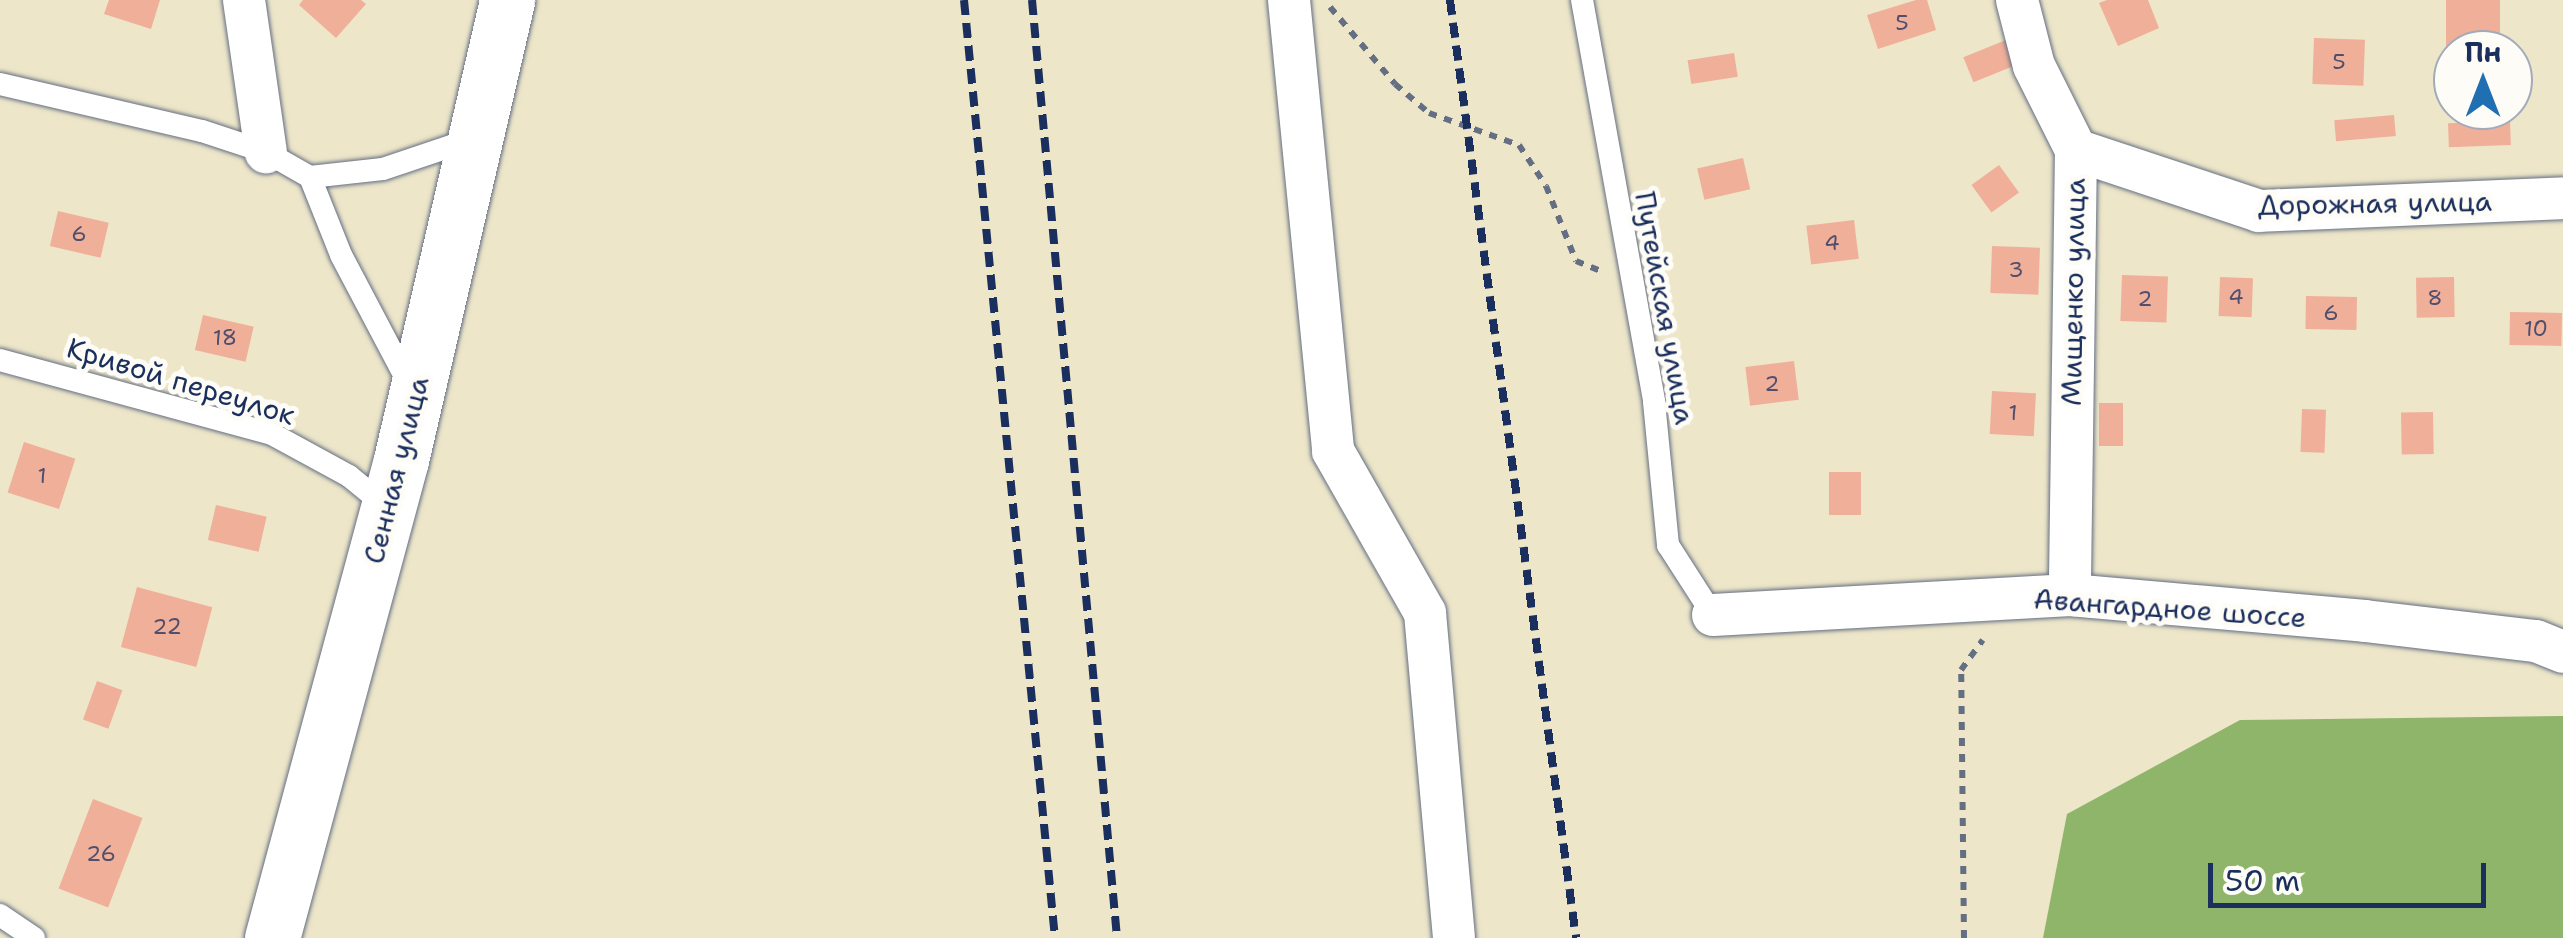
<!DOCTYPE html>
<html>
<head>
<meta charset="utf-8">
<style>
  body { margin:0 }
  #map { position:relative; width:2563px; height:938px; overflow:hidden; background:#ede6c9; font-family:"Shantell Sans",sans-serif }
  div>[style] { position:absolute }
  .forest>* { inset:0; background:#8fb56a }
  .building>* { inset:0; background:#f0af99; transform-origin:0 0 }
  .path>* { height:6px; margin-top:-3px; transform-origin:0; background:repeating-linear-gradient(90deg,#646f83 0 8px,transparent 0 16px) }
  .roads { filter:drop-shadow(0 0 2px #646f83) drop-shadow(0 0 2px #646f83) }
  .service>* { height:22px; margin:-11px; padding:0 11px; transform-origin:11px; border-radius:11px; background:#fff }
  .minor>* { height:42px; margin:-21px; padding:0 21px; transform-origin:21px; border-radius:21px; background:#fff }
  .secondary>* { height:55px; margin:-27.5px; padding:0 27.5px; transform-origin:27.5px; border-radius:27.5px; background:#fff }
  .rail>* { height:8px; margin-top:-4px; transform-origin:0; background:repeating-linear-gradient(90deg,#1b2f5e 0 15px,transparent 0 23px) }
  span { translate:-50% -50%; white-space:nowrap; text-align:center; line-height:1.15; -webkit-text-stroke:10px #fdfcf7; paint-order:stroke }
  .number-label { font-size:22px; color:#504f6d }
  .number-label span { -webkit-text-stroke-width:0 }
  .street-label { font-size:28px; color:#1b2f5e }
  .north { position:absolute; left:2433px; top:30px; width:100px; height:100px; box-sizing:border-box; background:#fdfcf7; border:2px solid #a3aaba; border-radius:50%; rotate:0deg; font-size:28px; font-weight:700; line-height:40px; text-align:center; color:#1b2f5e }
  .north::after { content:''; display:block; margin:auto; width:35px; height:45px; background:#1f6fb2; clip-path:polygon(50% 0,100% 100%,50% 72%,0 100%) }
  .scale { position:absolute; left:2208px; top:863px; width:278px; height:45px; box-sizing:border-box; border:5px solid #1b2f5e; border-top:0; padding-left:12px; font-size:30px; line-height:35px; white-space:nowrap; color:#1b2f5e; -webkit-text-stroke:8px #fdfcf7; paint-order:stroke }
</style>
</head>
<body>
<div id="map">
  <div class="forest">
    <div style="clip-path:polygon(2563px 716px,2563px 938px,2043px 938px,2067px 814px,2240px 720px)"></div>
  </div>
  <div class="building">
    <div style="clip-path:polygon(109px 0,160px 0,151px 29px,104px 14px)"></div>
    <div style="clip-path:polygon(303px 0,361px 0,366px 4px,336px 38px,299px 5px)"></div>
    <div style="clip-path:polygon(1916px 0,1927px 0,1936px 30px,1878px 49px,1867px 15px)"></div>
    <div style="clip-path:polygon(2107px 0,2148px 0,2159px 28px,2118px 46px,2099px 3px)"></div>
    <div style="left:2446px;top:0;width:54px;height:50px"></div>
    <div style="left:2314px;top:38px;width:51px;height:46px;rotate:2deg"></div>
    <div style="left:2006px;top:40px;width:27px;height:46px;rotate:68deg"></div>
    <div style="left:1734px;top:53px;width:24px;height:47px;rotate:81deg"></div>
    <div style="left:2394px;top:115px;width:21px;height:60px;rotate:85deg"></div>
    <div style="left:2510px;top:121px;width:24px;height:62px;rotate:88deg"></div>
    <div style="left:1743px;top:158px;width:32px;height:47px;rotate:77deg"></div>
    <div style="left:1999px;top:165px;width:34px;height:34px;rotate:54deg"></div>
    <div style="left:58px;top:211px;width:52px;height:36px;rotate:13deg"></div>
    <div style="left:1854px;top:220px;width:39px;height:48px;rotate:83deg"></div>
    <div style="left:1992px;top:246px;width:48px;height:47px;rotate:2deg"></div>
    <div style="left:2122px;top:275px;width:46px;height:46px;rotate:2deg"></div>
    <div style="left:2220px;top:277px;width:33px;height:39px;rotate:2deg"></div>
    <div style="left:2454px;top:277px;width:40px;height:38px;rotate:89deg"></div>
    <div style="left:2306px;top:296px;width:51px;height:33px;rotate:1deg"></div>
    <div style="left:2510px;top:312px;width:52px;height:33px;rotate:1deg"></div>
    <div style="left:203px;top:315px;width:52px;height:36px;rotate:13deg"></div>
    <div style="left:1794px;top:361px;width:39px;height:49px;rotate:83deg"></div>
    <div style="left:1992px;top:391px;width:44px;height:43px;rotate:3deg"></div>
    <div style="left:2099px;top:403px;width:24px;height:43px"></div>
    <div style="left:2302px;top:409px;width:24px;height:43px;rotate:2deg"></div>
    <div style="left:2433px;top:412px;width:42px;height:32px;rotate:89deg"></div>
    <div style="left:24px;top:442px;width:54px;height:53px;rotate:18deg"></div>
    <div style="left:1829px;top:472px;width:32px;height:43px"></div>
    <div style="left:216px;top:505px;width:52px;height:36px;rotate:13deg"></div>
    <div style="left:137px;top:587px;width:78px;height:62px;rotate:15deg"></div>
    <div style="left:97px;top:681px;width:27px;height:41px;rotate:20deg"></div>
    <div style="left:93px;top:799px;width:53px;height:96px;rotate:21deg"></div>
  </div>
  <div class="path">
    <div style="left:1330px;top:7px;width:101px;rotate:49.8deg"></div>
    <div style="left:1395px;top:84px;width:45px;rotate:40.5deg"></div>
    <div style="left:1429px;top:113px;width:96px;rotate:19.6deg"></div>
    <div style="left:1519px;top:145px;width:49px;rotate:56.6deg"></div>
    <div style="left:1546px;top:186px;width:81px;rotate:68.2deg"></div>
    <div style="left:1576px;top:261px;width:27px;rotate:22deg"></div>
    <div style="left:1964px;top:938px;width:268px;rotate:-90.6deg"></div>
    <div style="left:1961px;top:670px;width:37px;rotate:-54deg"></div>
  </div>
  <div class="roads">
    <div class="service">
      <div style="left:1582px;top:0;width:408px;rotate:79.8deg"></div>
      <div style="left:1654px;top:402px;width:144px;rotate:84.4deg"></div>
      <div style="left:1668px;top:545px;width:83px;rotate:57.3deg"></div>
      <div style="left:0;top:84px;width:207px;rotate:13.1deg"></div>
      <div style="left:202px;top:131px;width:67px;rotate:18.2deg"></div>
      <div style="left:266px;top:152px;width:51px;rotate:29.6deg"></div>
      <div style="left:310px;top:177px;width:73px;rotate:-6.3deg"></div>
      <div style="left:383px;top:169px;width:94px;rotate:-18.6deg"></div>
      <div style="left:310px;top:177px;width:84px;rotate:68.3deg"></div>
      <div style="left:341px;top:255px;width:144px;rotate:62.2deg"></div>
      <div style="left:0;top:360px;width:282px;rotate:15.2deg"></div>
      <div style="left:272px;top:434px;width:88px;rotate:28.6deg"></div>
      <div style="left:349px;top:476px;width:49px;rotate:39.2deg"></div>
      <div style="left:0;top:915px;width:41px;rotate:34.1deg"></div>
    </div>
    <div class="minor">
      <div style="left:244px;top:0;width:154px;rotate:81.8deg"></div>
      <div style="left:1289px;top:0;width:453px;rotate:84.4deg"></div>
      <div style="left:1333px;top:451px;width:186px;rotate:60.4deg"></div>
      <div style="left:1425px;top:613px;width:326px;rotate:84.9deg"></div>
      <div style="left:2017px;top:0;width:68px;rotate:75.6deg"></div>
      <div style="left:2034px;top:66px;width:94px;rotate:63.4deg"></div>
      <div style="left:2076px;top:150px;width:445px;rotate:90.8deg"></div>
      <div style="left:2076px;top:150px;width:193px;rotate:18.4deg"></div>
      <div style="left:2259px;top:211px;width:304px;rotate:-2.4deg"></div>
      <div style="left:1713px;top:615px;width:358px;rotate:-3.2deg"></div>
      <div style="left:2070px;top:595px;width:296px;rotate:5deg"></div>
      <div style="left:2365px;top:621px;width:172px;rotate:6.7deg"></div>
      <div style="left:2536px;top:641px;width:29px;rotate:22deg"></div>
    </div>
    <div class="secondary">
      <div style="left:272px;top:938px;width:495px;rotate:-74.9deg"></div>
      <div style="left:401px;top:460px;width:472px;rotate:-77deg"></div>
    </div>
  </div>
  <div class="rail">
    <div style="left:964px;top:0;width:942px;rotate:84.46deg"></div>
    <div style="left:1032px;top:0;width:942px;rotate:84.82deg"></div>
    <div style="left:1450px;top:0;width:946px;rotate:82.35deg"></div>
  </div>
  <div class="number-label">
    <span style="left:1902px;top:23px">5</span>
    <span style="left:2339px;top:62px">5</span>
    <span style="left:79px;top:234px">6</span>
    <span style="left:1832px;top:243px">4</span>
    <span style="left:2016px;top:270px">3</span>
    <span style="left:2236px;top:297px">4</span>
    <span style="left:2435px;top:298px">8</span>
    <span style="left:2145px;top:299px">2</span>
    <span style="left:2331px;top:313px">6</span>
    <span style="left:2536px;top:329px">10</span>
    <span style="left:225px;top:338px">18</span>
    <span style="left:1772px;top:384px">2</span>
    <span style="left:2013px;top:413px">1</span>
    <span style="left:42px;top:476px">1</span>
    <span style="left:167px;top:627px">22</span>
    <span style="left:101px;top:854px">26</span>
  </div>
  <div class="street-label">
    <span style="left:2375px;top:203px;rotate:-1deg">Дорожная улица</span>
    <span style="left:2073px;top:292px;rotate:-89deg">Мищенко улица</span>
    <span style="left:1665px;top:308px;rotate:80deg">Путейская улица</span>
    <span style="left:181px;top:381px;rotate:17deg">Кривой переулок</span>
    <span style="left:396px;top:470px;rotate:-76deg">Сенная улица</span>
    <span style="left:2170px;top:608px;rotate:4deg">Авангардное шоссе</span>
  </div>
  <div class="north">Пн</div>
  <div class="scale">50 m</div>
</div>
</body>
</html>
